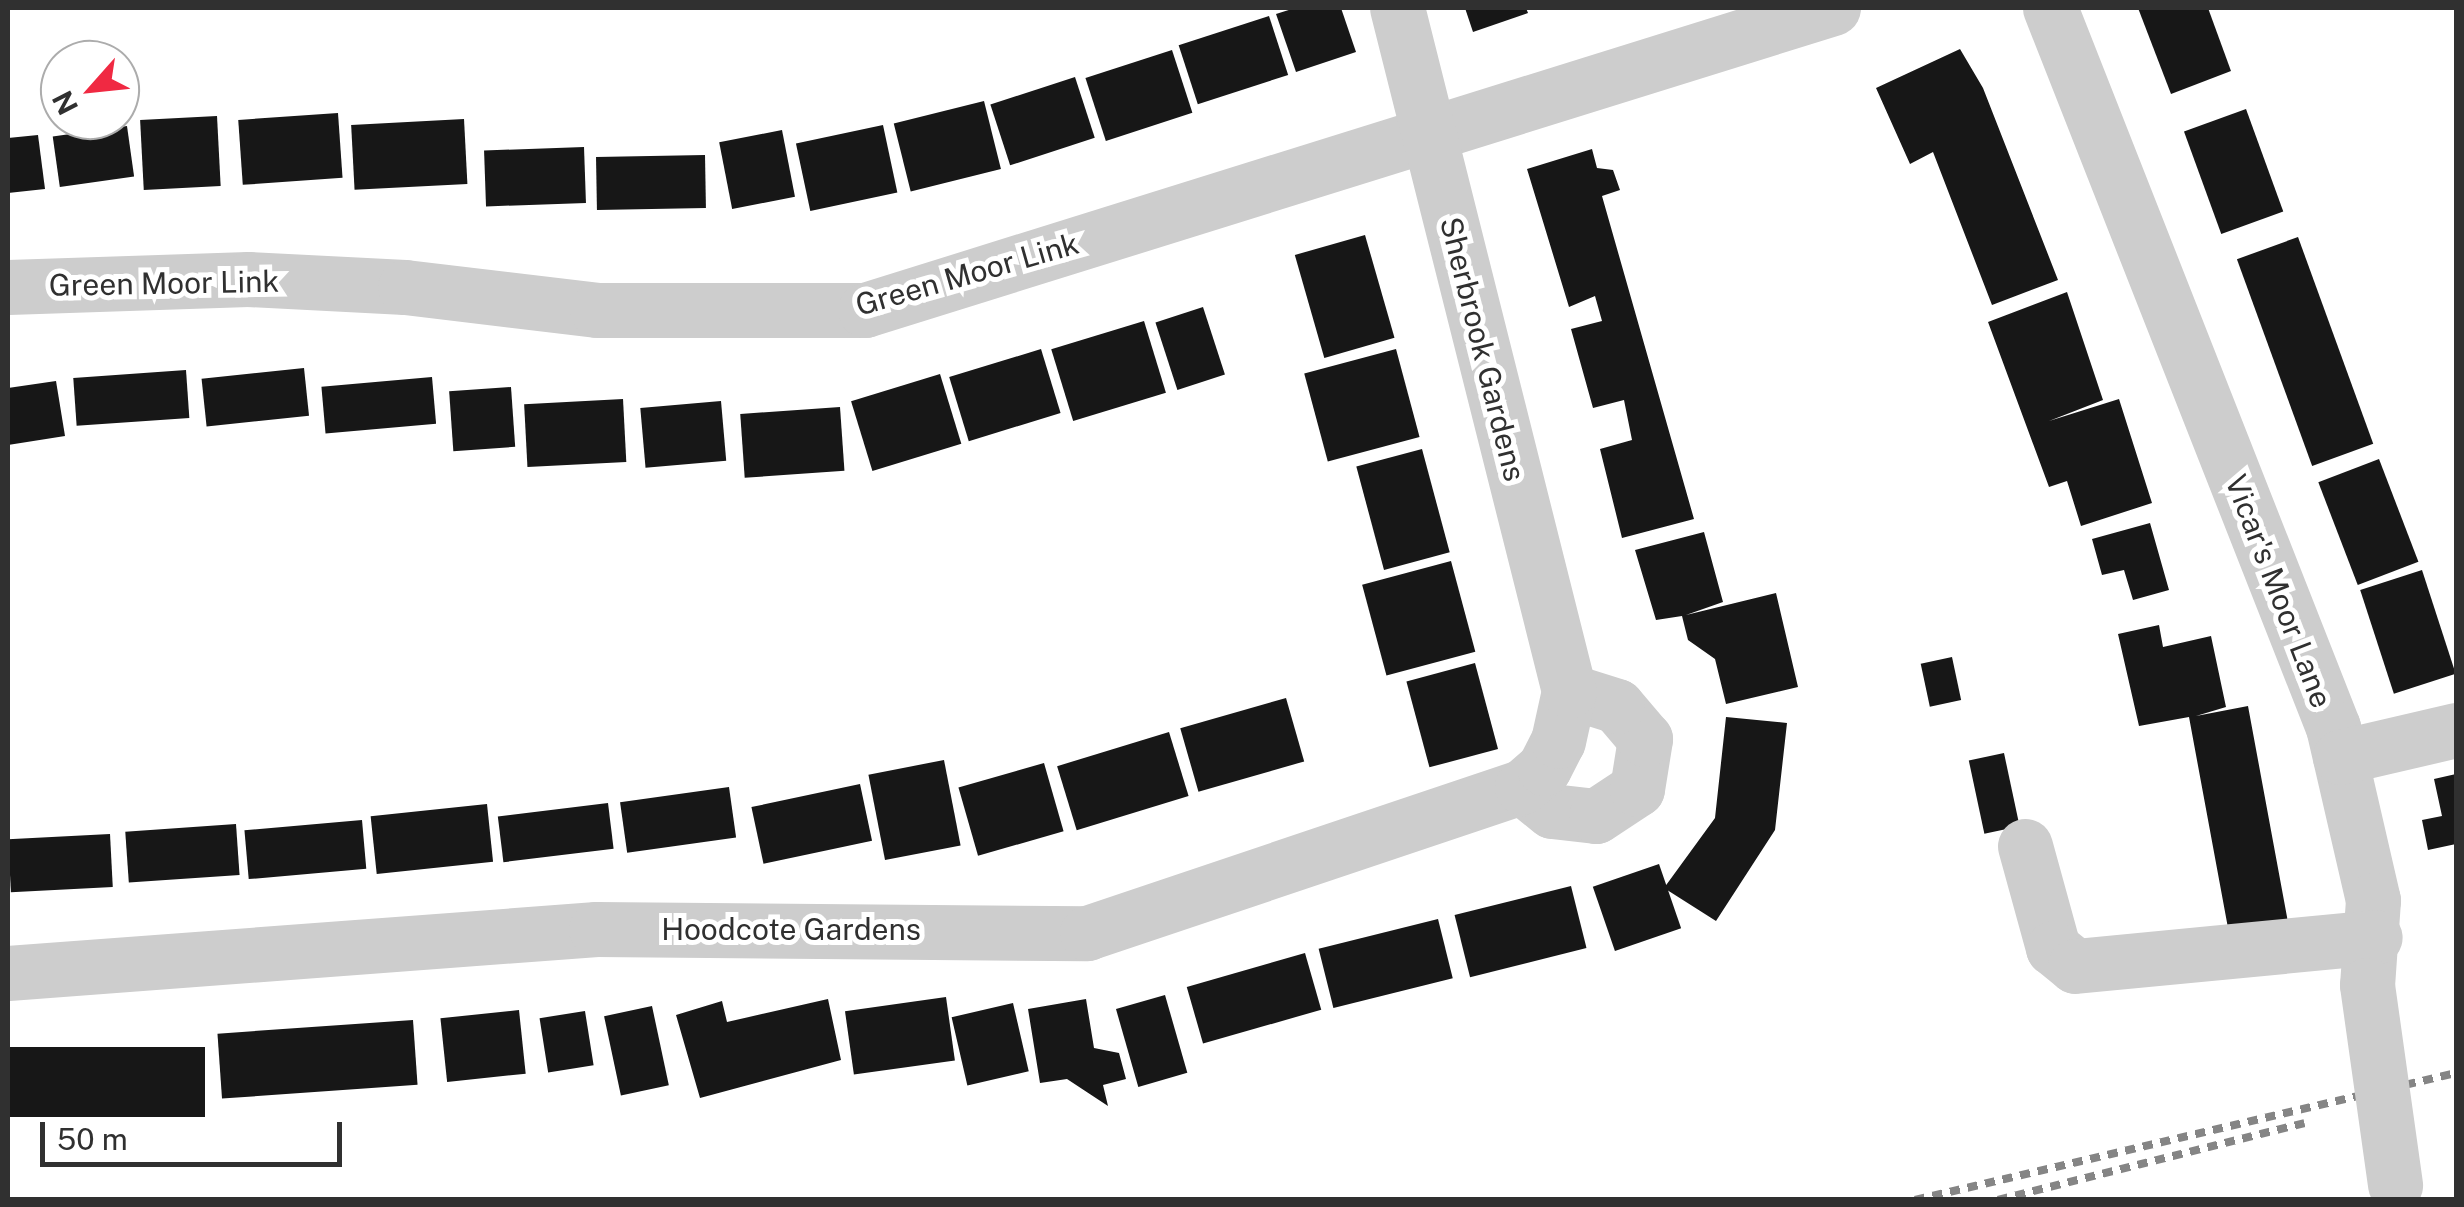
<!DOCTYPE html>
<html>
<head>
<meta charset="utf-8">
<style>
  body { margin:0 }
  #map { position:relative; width:2464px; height:1207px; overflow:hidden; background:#fff; font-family:"Public Sans",sans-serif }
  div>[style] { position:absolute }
  .building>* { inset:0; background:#171717; transform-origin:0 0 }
  .minor>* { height:55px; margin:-27.5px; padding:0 27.5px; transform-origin:27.5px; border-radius:27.5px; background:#cdcdcd }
  .rail>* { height:8px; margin-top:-4px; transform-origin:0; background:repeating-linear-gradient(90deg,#858585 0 10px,transparent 0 18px) }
  .minor-bridge>* { height:55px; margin:-27.5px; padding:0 27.5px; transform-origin:27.5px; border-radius:27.5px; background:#cdcdcd }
  span { translate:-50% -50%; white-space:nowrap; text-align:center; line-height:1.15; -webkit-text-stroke:10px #fff; paint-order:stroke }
  .street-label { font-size:30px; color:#303030 }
  .frame { position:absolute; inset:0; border:10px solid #303030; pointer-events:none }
  .north { position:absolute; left:40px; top:40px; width:100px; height:100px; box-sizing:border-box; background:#fff; border:2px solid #acacac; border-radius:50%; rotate:243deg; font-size:28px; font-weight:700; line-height:40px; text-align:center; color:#303030 }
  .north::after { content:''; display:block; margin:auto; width:35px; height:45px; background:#f02942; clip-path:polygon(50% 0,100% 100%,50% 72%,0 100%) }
  .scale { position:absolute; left:40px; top:1122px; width:302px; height:45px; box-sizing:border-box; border:5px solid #303030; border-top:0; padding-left:12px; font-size:30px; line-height:35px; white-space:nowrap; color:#303030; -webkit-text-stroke:8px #fff; paint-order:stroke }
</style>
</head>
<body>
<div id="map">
  <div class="building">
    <div style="clip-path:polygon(1295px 8px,1341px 8px,1356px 52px,1296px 72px,1276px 14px)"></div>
    <div style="clip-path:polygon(1465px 8px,1526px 8px,1528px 13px,1473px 32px)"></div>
    <div style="clip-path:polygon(2138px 8px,2208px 8px,2231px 71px,2171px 94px)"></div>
    <div style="left:1269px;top:16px;width:62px;height:95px;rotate:72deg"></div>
    <div style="clip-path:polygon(1960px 49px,1983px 88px,2058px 280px,1992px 305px,1933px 152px,1910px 164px,1876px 88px)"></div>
    <div style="left:1172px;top:50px;width:66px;height:91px;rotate:72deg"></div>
    <div style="left:1075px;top:77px;width:64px;height:89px;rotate:72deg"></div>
    <div style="left:984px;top:101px;width:70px;height:93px;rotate:76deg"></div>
    <div style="left:2246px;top:109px;width:109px;height:66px;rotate:70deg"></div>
    <div style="left:338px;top:113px;width:65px;height:100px;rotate:86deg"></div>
    <div style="left:217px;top:116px;width:70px;height:77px;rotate:87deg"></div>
    <div style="left:464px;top:119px;width:65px;height:113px;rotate:87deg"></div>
    <div style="left:883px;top:125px;width:69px;height:89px;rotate:78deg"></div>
    <div style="left:127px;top:126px;width:51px;height:75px;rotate:82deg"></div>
    <div style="left:782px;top:130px;width:68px;height:64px;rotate:79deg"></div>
    <div style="clip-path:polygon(38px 135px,45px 189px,8px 193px,8px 138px)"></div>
    <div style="left:584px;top:147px;width:56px;height:100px;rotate:88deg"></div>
    <div style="clip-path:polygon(1592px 149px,1597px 168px,1613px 170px,1620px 190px,1602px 196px,1694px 519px,1622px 538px,1600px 449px,1632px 440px,1624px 400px,1593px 408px,1571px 329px,1602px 321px,1595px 296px,1569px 307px,1527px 169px)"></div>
    <div style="left:705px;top:155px;width:53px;height:109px;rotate:89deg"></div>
    <div style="left:1365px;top:235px;width:107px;height:73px;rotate:74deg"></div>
    <div style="left:2298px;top:237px;width:220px;height:65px;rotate:70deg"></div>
    <div style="clip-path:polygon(2067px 292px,2103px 400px,2049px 421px,2119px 399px,2152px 503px,2081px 526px,2067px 481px,2049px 487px,1988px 322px)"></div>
    <div style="left:1203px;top:307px;width:71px;height:50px;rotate:72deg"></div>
    <div style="left:1144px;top:321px;width:75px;height:97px;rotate:73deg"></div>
    <div style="left:1041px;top:349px;width:67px;height:96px;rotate:73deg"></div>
    <div style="left:1396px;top:349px;width:91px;height:95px;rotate:75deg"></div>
    <div style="left:304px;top:368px;width:48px;height:103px;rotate:84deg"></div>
    <div style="left:186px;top:370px;width:48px;height:113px;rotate:86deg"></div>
    <div style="left:940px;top:374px;width:73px;height:93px;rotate:73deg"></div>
    <div style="left:432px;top:377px;width:47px;height:111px;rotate:85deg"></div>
    <div style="clip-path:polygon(56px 381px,65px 436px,8px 445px,8px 388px)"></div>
    <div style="left:511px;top:387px;width:60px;height:62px;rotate:86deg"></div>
    <div style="left:623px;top:399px;width:63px;height:99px;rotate:87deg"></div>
    <div style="left:721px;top:401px;width:60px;height:81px;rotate:85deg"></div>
    <div style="left:840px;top:407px;width:64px;height:100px;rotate:86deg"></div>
    <div style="left:1422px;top:449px;width:107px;height:68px;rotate:75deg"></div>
    <div style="left:2379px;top:459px;width:110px;height:65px;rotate:69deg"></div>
    <div style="clip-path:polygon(2150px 523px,2169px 590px,2133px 600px,2124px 570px,2102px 575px,2092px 539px)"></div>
    <div style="clip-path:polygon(1704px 532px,1723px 602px,1686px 615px,1776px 593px,1798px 687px,1726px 704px,1715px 659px,1688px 640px,1682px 616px,1656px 620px,1635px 550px)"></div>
    <div style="left:1451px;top:561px;width:94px;height:92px;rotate:75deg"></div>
    <div style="left:2422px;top:570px;width:109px;height:65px;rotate:72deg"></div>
    <div style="clip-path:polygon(2159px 625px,2163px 647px,2211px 636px,2226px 707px,2196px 716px,2248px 706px,2292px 944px,2233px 955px,2189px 717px,2139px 726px,2118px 634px)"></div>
    <div style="left:1952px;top:657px;width:44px;height:32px;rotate:78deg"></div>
    <div style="left:1475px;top:663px;width:89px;height:71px;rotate:75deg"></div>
    <div style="left:1286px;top:698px;width:66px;height:110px;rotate:74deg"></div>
    <div style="clip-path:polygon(1726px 717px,1787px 723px,1775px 830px,1716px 921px,1664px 888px,1715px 818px)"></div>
    <div style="left:1169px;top:732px;width:67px;height:117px;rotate:73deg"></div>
    <div style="left:2004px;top:753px;width:75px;height:36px;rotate:78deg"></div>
    <div style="left:944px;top:760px;width:87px;height:77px;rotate:79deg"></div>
    <div style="left:1044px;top:763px;width:71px;height:89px;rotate:74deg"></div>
    <div style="clip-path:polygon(2456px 774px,2456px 844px,2428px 850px,2422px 820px,2442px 816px,2434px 779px)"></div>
    <div style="left:860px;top:784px;width:58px;height:111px;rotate:78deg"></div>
    <div style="left:729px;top:787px;width:51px;height:110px;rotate:82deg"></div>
    <div style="left:608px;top:803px;width:46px;height:111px;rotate:83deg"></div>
    <div style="left:487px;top:804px;width:58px;height:117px;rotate:84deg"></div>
    <div style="left:362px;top:820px;width:49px;height:118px;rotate:85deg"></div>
    <div style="left:236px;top:824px;width:51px;height:111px;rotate:86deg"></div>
    <div style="left:110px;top:834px;width:53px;height:102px;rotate:87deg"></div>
    <div style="left:1659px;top:864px;width:68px;height:70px;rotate:71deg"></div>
    <div style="left:1571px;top:886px;width:64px;height:120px;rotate:76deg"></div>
    <div style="left:1438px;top:919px;width:61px;height:123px;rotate:76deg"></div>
    <div style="left:1305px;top:953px;width:59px;height:123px;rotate:74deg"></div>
    <div style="left:1165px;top:995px;width:81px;height:51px;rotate:74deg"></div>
    <div style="left:946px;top:997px;width:64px;height:102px;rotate:82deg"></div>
    <div style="clip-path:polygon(828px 999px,841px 1060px,700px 1098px,676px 1015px,722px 1001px,727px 1022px)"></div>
    <div style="clip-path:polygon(1086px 999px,1094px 1048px,1119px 1053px,1126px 1079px,1103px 1085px,1108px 1106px,1067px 1079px,1040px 1083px,1028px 1009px)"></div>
    <div style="left:1013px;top:1003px;width:70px;height:63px;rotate:77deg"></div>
    <div style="left:652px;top:1006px;width:81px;height:49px;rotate:78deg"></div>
    <div style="left:519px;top:1010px;width:64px;height:79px;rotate:84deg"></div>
    <div style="left:585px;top:1011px;width:55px;height:46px;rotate:81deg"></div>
    <div style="left:413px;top:1020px;width:65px;height:196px;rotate:86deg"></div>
    <div style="left:8px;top:1047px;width:197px;height:70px"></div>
  </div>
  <div class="minor">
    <div style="left:2050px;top:8px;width:773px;rotate:68.52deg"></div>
    <div style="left:2333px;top:727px;width:178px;rotate:77deg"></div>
    <div style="left:2373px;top:900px;width:85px;rotate:94deg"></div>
    <div style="left:8px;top:287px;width:240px;rotate:-1.9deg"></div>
    <div style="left:248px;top:279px;width:157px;rotate:2.9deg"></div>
    <div style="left:405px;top:287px;width:193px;rotate:6.8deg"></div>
    <div style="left:597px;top:310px;width:268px"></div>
    <div style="left:865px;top:310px;width:1014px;rotate:-17.33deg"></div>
    <div style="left:2340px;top:757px;width:119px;rotate:-13.1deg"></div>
    <div style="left:1522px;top:787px;width:38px;rotate:39deg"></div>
    <div style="left:1552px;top:811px;width:44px;rotate:6.5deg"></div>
    <div style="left:1596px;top:816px;width:49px;rotate:-33.4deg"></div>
    <div style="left:1637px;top:789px;width:51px;rotate:-80.9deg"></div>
    <div style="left:1645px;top:739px;width:43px;rotate:-130.3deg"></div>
    <div style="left:1617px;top:706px;width:50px;rotate:-162.6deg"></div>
    <div style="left:2025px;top:846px;width:106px;rotate:74.6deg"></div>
    <div style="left:2053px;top:948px;width:28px;rotate:39deg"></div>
    <div style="left:2075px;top:966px;width:301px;rotate:-5.5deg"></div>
    <div style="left:8px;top:973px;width:590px;rotate:-4.28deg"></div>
    <div style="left:596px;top:929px;width:491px;rotate:0.5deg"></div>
    <div style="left:1087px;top:933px;width:459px;rotate:-18.6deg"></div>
    <div style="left:1522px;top:787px;width:29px;rotate:-41deg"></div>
    <div style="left:1544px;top:768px;width:30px;rotate:-63deg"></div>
    <div style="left:1558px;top:741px;width:51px;rotate:-77.6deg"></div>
    <div style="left:1569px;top:691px;width:704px;rotate:-104.13deg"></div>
  </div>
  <div class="rail">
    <div style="left:1915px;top:1200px;width:556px;rotate:-13.21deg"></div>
    <div style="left:1998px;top:1200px;width:316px;rotate:-14.1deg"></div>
  </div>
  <div class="minor-bridge">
    <div style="left:2367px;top:985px;width:202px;rotate:82deg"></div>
  </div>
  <div class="street-label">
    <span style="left:967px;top:274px;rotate:-16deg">Green Moor Link</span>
    <span style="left:164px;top:283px;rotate:-1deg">Green Moor Link</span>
    <span style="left:1483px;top:349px;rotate:76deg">Sherbrook Gardens</span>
    <span style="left:2279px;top:591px;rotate:69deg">Vicar's Moor Lane</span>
    <span style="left:791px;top:929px">Hoodcote Gardens</span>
  </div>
  <div class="frame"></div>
  <div class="north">N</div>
  <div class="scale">50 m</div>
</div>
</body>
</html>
